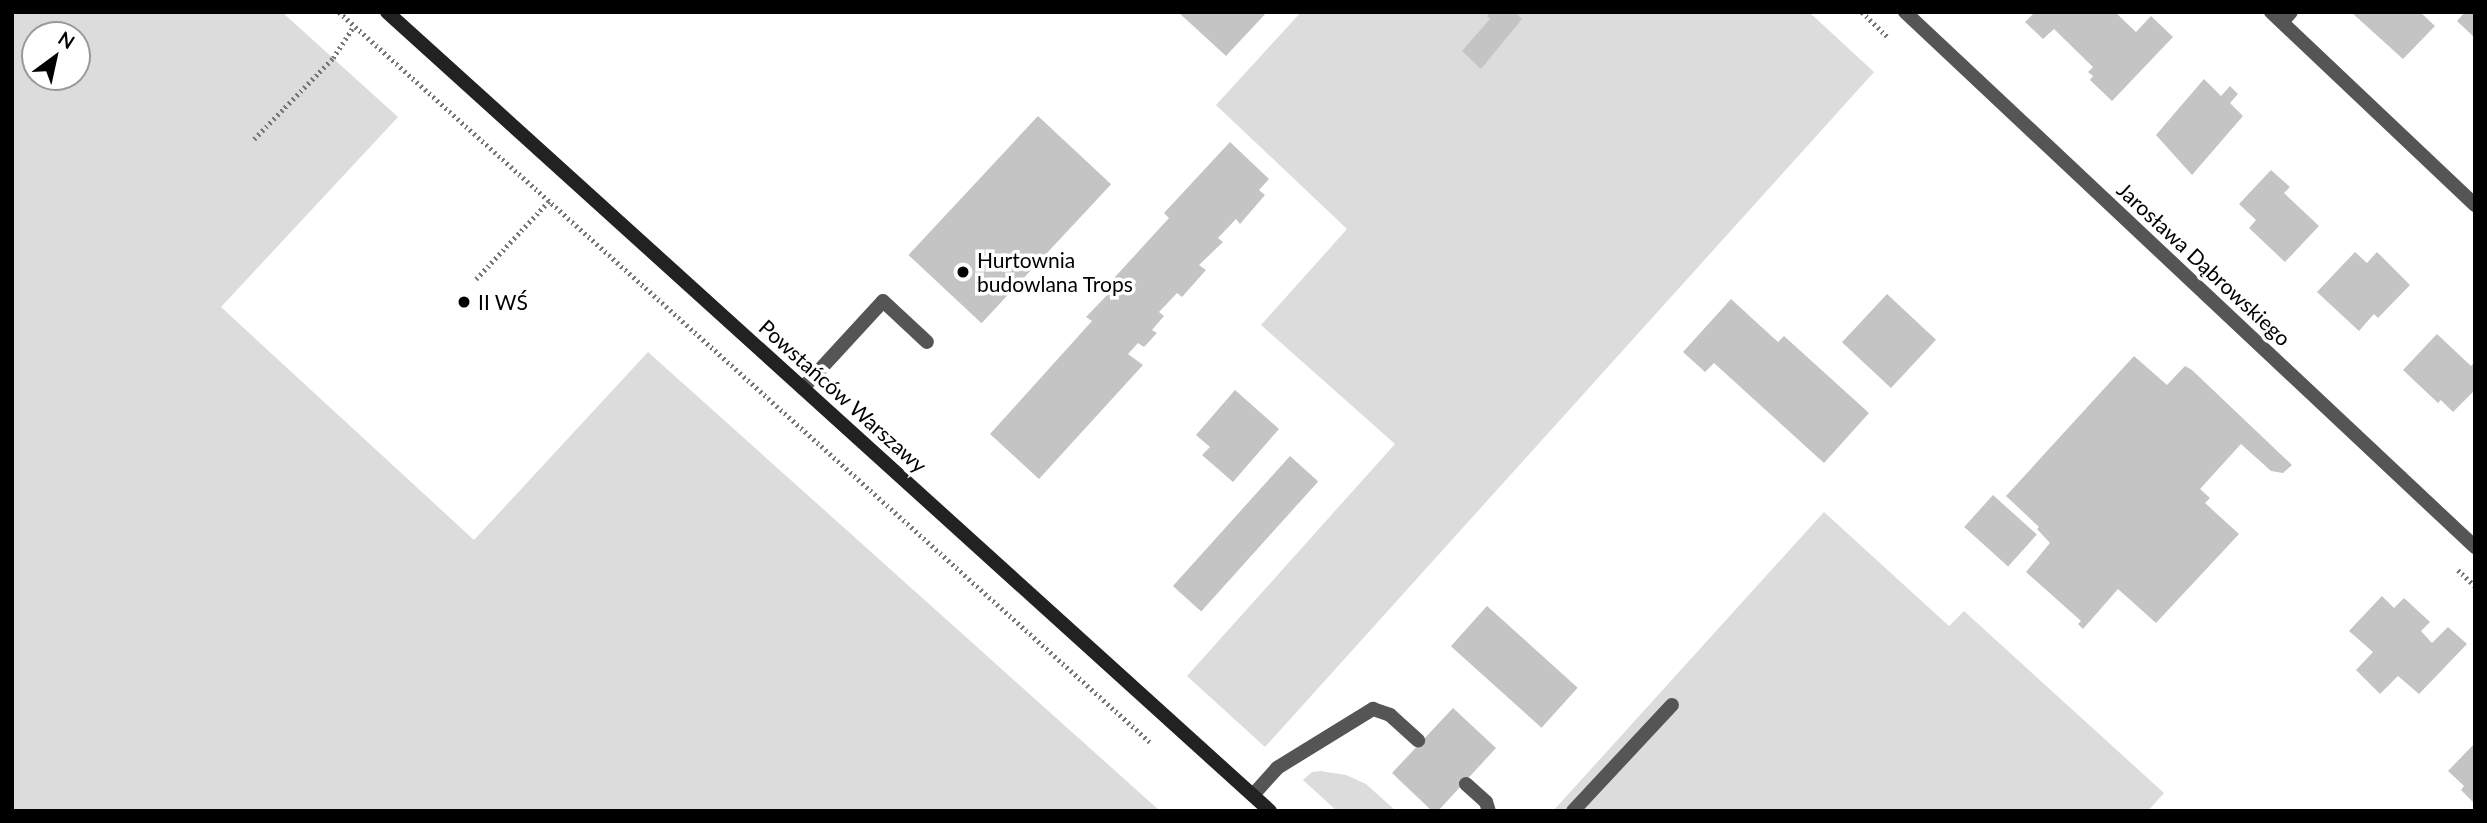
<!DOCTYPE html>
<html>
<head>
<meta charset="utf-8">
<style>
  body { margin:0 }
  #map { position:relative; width:2487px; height:823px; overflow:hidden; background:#fff; font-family:Lato,sans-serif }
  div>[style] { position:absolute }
  .green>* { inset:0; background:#dcdcdc }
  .building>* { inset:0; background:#c4c4c4; transform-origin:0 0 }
  .path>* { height:4.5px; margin-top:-2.25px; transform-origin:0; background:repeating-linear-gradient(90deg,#777 0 2px,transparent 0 5.5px) }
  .lane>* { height:14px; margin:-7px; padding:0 7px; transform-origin:7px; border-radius:7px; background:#555 }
  .street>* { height:14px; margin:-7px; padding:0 7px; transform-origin:7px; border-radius:7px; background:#555 }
  .secondary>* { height:14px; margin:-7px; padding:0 7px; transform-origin:7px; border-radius:7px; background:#222 }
  .dots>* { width:19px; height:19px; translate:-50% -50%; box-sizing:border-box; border:4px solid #fff; border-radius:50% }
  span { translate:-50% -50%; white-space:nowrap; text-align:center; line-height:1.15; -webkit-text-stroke:7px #fff; paint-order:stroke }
  .poi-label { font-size:21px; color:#000 }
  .left { translate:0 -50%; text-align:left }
  .street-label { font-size:21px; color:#000 }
  .frame { position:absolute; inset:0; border:14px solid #000; pointer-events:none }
  .north { position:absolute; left:21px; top:21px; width:70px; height:70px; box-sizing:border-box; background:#fff; border:2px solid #999; border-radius:50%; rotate:33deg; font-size:19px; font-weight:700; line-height:28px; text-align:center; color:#000 }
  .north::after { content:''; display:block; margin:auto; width:24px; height:32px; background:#000; clip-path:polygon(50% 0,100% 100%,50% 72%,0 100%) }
</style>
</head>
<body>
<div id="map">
  <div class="green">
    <div style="clip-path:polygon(evenodd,12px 12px,282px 12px,398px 117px,221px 307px,474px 540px,648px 352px,1160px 811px,12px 811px,12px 12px,35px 35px,77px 35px,77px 77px,35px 77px,35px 35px)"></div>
    <div style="clip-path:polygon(1301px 12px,1809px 12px,1874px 72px,1265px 747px,1187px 676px,1395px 444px,1261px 325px,1347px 229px,1216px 105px)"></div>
    <div style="clip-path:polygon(1824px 512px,1949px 626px,1964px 611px,2164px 793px,2148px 811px,1553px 811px)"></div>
    <div style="clip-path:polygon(1320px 771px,1346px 775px,1366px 784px,1396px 811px,1337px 811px,1303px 780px,1312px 772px)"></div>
  </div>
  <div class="building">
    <div style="clip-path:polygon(1178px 12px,1267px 12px,1226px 56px)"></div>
    <div style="clip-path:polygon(1490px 12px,1515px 12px,1522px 19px,1481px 69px,1462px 51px,1490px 19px,1487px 16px)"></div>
    <div style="clip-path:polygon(2035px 12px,2115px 12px,2136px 32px,2151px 16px,2173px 37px,2112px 101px,2090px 80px,2093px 76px,2088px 72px,2093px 67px,2054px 29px,2043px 39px,2025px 22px)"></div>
    <div style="clip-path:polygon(2351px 12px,2420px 12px,2435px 26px,2403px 59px)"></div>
    <div style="clip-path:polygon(2465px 12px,2475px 12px,2475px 38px,2457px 21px)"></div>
    <div style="clip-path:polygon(2204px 79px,2221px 96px,2230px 86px,2238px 94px,2230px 103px,2243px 116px,2192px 175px,2156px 135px)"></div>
    <div style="left:1038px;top:116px;width:100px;height:190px;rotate:43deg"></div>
    <div style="clip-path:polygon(1230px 142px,1269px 179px,1259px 190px,1265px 195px,1240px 224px,1236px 219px,1218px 238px,1223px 242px,1199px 265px,1206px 270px,1182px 297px,1177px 293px,1159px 312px,1164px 316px,1152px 330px,1157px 333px,1144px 347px,1138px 343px,1128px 354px,1143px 365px,1039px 479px,990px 434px,1092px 321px,1086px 317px,1109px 293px,1104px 289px,1169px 218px,1164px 213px)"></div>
    <div style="clip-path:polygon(2271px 170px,2290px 187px,2284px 193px,2319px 226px,2285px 262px,2249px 228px,2256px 220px,2239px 204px)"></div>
    <div style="clip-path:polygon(2355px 252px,2367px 263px,2377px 252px,2410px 285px,2378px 318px,2374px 314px,2359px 331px,2317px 292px)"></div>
    <div style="left:1887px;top:294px;width:67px;height:66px;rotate:43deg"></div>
    <div style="clip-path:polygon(1731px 299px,1778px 342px,1784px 336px,1869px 413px,1824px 463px,1714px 363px,1705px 372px,1683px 352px)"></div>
    <div style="clip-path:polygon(2437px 334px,2471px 366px,2475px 362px,2475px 390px,2453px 412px,2441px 400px,2438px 403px,2403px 370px)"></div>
    <div style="clip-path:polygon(2134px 356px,2167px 385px,2185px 366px,2192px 370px,2292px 465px,2283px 473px,2271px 471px,2241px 444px,2200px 489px,2210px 498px,2205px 503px,2239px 534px,2156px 623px,2118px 589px,2083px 629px,2078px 624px,2081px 621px,2026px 572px,2050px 543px,2037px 529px,2039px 527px,2006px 496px)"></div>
    <div style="clip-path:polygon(1235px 390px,1279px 429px,1233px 482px,1202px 455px,1210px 447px,1196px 435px)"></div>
    <div style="left:1290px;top:456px;width:38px;height:175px;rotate:42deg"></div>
    <div style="left:1993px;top:495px;width:59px;height:43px;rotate:42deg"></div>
    <div style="clip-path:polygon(2382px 596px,2394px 608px,2404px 598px,2430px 622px,2421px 631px,2432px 643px,2448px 627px,2467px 644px,2419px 694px,2398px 676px,2380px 694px,2356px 670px,2373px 652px,2349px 631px)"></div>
    <div style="left:1487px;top:606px;width:122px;height:54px;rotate:42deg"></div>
    <div style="clip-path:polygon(1453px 708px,1496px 748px,1438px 811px,1432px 811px,1392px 773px)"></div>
    <div style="clip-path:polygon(2475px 743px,2475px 804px,2461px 790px,2464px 786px,2448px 771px)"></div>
  </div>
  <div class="path">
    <div style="left:339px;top:12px;width:1091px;rotate:41.99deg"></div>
    <div style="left:1862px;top:12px;width:35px;rotate:44deg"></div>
    <div style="left:254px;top:139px;width:113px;rotate:-45.7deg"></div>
    <div style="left:333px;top:58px;width:38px;rotate:-57deg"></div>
    <div style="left:476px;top:279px;width:107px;rotate:-46.9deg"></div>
    <div style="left:2458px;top:570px;width:23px;rotate:43deg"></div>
  </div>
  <div class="lane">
    <div style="left:2282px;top:22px;width:13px;rotate:-48deg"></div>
    <div style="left:803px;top:388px;width:118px;rotate:-47.4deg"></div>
    <div style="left:883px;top:301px;width:60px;rotate:43deg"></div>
    <div style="left:1466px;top:784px;width:27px;rotate:42deg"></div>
    <div style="left:1486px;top:802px;width:9px;rotate:72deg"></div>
    <div style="left:1253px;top:795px;width:36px;rotate:-48deg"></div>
    <div style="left:1277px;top:768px;width:113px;rotate:-31.6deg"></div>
    <div style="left:1373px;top:709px;width:18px;rotate:19deg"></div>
    <div style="left:1390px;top:715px;width:38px;rotate:42deg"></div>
    <div style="left:1573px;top:811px;width:145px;rotate:-47deg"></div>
  </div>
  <div class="street">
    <div style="left:1905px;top:12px;width:782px;rotate:43.19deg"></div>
    <div style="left:2271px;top:12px;width:281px;rotate:43.4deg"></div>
  </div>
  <div class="secondary">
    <div style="left:387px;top:12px;width:1191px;rotate:42.14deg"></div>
  </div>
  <div class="dots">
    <div style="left:963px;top:272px;background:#000"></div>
    <div style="left:464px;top:302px;background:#000"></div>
  </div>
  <div class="poi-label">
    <span class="left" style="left:977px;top:272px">Hurtownia<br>budowlana Trops</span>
    <span class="left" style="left:478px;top:302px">II WŚ</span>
  </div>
  <div class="street-label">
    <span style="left:2204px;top:264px;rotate:43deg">Jarosława Dąbrowskiego</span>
    <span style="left:843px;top:396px;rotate:42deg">Powstańców Warszawy</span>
  </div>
  <div class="frame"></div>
  <div class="north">N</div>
</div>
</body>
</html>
